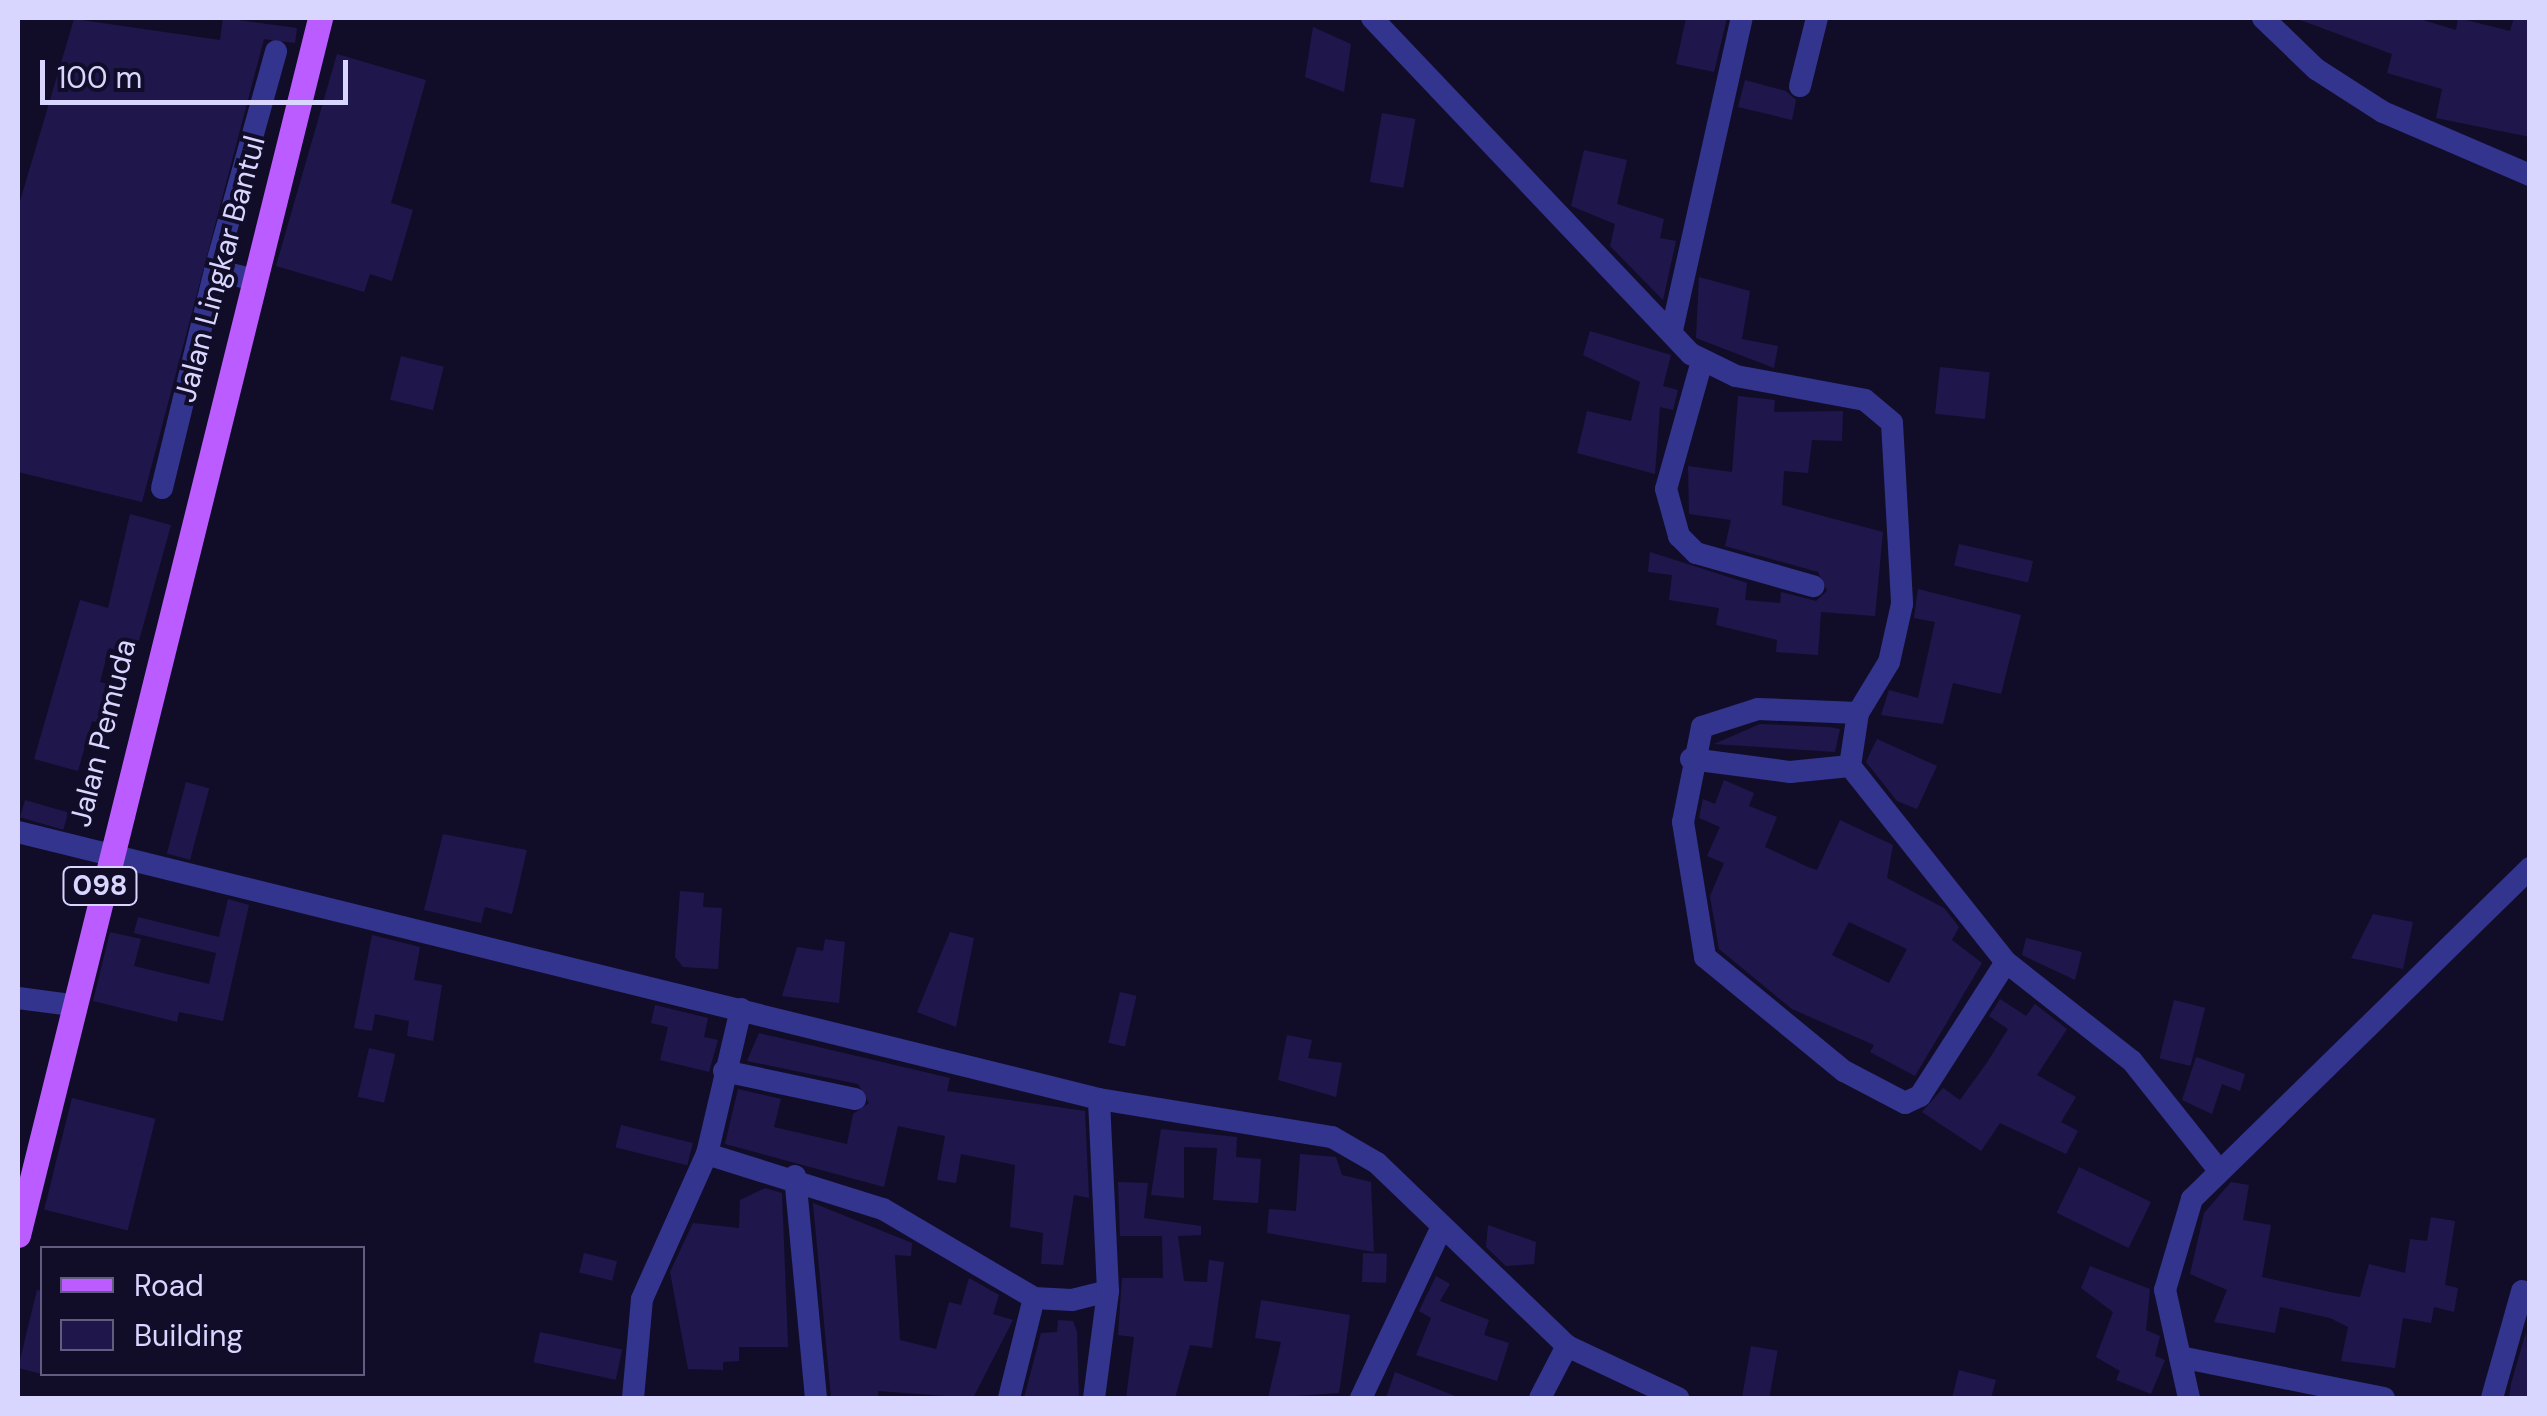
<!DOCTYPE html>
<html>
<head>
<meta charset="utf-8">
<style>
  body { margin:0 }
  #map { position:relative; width:2547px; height:1416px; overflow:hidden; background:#110d29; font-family:"DM Sans",sans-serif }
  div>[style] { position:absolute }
  .building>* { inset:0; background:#1f174c; transform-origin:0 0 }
  .minor>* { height:22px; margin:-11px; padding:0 11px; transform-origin:11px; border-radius:11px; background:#33348d }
  .major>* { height:25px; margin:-12.5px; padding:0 12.5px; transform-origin:12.5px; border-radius:12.5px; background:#ba5cff }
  span { translate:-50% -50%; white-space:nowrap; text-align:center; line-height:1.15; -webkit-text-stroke:8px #110d29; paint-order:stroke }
  .shield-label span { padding:2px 8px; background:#110d29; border:2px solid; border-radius:8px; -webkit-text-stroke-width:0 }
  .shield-label { font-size:28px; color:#d8d5ff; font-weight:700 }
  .street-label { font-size:30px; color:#d8d5ff }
  .frame { position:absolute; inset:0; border:20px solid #d8d5ff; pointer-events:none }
  .legend { position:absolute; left:40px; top:1246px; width:325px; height:130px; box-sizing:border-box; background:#110d29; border:2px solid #615d7f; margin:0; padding:12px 18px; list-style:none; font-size:30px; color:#d8d5ff }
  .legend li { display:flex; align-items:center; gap:20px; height:50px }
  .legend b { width:50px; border:2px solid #615d7f }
  .scale { position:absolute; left:40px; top:60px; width:308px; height:45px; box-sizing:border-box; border:5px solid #d8d5ff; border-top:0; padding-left:12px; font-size:30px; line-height:35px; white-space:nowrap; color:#d8d5ff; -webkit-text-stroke:8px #110d29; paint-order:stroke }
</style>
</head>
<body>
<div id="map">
  <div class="building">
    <div style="clip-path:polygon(223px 18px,297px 28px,295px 43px,264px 39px,142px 502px,18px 472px,18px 208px,74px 19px,220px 40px)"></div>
    <div style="clip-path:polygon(1686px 18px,1727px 18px,1714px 72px,1676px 64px)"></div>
    <div style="clip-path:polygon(2295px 18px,2416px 18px,2456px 30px,2458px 18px,2510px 31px,2514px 18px,2530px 18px,2530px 137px,2436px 118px,2442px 89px,2387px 73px,2392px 54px)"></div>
    <div style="clip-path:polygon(1313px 27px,1351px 44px,1344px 92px,1305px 77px)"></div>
    <div style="clip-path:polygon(337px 54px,426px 80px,391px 203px,413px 210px,392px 281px,370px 274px,364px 292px,276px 266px)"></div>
    <div style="clip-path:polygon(1745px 80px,1786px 91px,1796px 100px,1792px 120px,1738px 107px)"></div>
    <div style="left:1382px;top:113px;width:34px;height:70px;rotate:10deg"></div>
    <div style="clip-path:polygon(1584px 150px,1627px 160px,1617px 204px,1664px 219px,1660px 238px,1676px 241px,1663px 300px,1610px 246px,1615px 224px,1571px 206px)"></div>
    <div style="clip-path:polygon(1699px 277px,1750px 291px,1742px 339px,1778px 346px,1774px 368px,1696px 338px)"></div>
    <div style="clip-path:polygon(1590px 331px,1671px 355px,1663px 386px,1678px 390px,1673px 410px,1660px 407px,1655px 474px,1577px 453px,1587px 411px,1631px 421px,1640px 382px,1583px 355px)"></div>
    <div style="left:401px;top:356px;width:44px;height:45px;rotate:14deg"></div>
    <div style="left:1940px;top:367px;width:50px;height:47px;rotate:6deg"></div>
    <div style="clip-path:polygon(1738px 396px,1775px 400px,1774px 412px,1843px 411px,1842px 441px,1812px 440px,1808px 473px,1784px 471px,1782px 505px,1883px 532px,1875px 616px,1821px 612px,1818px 655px,1776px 652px,1777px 640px,1716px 625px,1719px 608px,1669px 600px,1672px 575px,1648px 572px,1650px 552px,1747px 583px,1745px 600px,1780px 603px,1781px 592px,1816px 601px,1827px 591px,1818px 572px,1725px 546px,1731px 520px,1689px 514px,1688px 466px,1732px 472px)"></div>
    <div style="clip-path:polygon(130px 514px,171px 525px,135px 655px,109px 648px,100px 682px,120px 687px,110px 725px,92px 721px,78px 771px,34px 759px,80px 600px,108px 608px)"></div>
    <div style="left:1959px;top:544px;width:76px;height:22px;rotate:13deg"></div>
    <div style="clip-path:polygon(1918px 589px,2021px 615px,2001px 694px,1953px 683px,1943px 724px,1881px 715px,1889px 690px,1918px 698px,1935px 622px,1914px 618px)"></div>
    <div style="clip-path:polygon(1760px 724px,1829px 727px,1840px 729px,1835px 752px,1714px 744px)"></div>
    <div style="clip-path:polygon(1877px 739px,1937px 766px,1917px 809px,1897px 801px,1866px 762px)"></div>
    <div style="clip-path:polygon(evenodd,1724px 780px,1754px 793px,1749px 806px,1777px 817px,1765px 847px,1808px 867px,1817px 870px,1840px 820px,1893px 845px,1887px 878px,1944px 908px,1959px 927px,1952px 940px,1982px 963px,1915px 1076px,1870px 1052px,1874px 1045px,1792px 1009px,1719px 949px,1710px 896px,1724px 863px,1707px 856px,1720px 827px,1699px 818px,1703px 799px,1715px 804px,1724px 780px,1849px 922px,1907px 949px,1889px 983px,1832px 955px,1849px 922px)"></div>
    <div style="left:186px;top:782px;width:24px;height:74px;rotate:15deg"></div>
    <div style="left:25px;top:800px;width:45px;height:18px;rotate:16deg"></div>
    <div style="clip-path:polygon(443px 834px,527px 850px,512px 914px,485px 907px,481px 923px,424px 910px)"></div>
    <div style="clip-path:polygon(680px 891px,704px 893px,703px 907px,722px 908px,718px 969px,683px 967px,675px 957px)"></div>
    <div style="clip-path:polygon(228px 899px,249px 905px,223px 1021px,179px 1012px,177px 1022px,93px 1001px,110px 932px,141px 939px,134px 966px,209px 984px,216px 953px,134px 933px,138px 917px,219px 937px)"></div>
    <div style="clip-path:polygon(2373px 914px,2413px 922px,2403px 969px,2351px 958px)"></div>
    <div style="clip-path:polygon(950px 932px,974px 938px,956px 1027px,917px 1012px)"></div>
    <div style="clip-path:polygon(372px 935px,420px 947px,414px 980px,442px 985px,433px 1041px,407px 1036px,409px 1021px,375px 1014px,372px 1031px,354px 1028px)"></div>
    <div style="clip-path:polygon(2026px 938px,2082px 952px,2075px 980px,2022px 955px)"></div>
    <div style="clip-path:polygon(825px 939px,845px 942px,839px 1003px,782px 996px,797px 947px,823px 951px)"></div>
    <div style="left:1120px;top:992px;width:17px;height:52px;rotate:13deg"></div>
    <div style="clip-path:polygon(2000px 999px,2026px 1016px,2035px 1004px,2067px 1029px,2037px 1075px,2076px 1097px,2061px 1122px,2078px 1131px,2066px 1154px,2000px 1123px,1981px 1151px,1922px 1112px,1943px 1088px,1960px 1100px,1988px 1061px,2008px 1029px,1989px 1016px)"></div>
    <div style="left:2174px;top:1000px;width:32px;height:60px;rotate:14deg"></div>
    <div style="clip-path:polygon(655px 1005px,708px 1018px,704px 1037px,718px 1040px,709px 1072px,660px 1060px,668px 1027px,651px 1023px)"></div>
    <div style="clip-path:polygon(759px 1033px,950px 1078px,947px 1091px,1085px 1111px,1089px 1198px,1074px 1195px,1063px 1265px,1041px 1264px,1043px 1233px,1010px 1227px,1015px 1165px,961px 1154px,956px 1183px,937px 1180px,945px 1136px,898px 1126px,884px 1187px,725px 1144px,738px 1089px,781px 1099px,774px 1127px,847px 1144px,853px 1114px,869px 1103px,858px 1084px,747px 1061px)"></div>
    <div style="clip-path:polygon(1287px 1035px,1312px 1040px,1308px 1058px,1342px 1063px,1336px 1097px,1278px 1080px)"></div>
    <div style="left:369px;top:1048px;width:27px;height:50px;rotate:13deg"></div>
    <div style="clip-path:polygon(2196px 1057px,2245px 1074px,2240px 1091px,2222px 1084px,2212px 1114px,2182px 1100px)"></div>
    <div style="left:72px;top:1098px;width:86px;height:115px;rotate:14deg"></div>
    <div style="left:621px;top:1125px;width:74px;height:23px;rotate:14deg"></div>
    <div style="clip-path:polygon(1161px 1129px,1237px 1137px,1236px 1157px,1261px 1159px,1258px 1203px,1213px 1200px,1217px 1148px,1184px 1147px,1184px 1198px,1151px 1195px)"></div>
    <div style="clip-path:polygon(1300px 1154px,1336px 1157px,1342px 1175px,1371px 1182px,1374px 1252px,1267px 1233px,1269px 1209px,1296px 1211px)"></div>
    <div style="left:2079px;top:1167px;width:80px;height:51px;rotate:26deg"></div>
    <div style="clip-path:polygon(1118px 1182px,1148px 1183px,1144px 1218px,1201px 1226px,1201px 1235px,1178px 1236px,1184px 1281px,1207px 1282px,1209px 1260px,1224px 1262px,1212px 1348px,1190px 1345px,1175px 1398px,1126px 1398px,1134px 1337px,1118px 1335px,1122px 1278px,1163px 1278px,1162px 1236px,1120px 1236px)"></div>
    <div style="clip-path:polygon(2231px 1182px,2249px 1185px,2243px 1220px,2271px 1225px,2262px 1277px,2335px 1293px,2360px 1297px,2369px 1264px,2405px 1273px,2410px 1239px,2427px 1241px,2431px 1217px,2455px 1221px,2445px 1285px,2458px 1288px,2454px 1312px,2434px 1307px,2431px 1323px,2403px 1318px,2395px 1368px,2341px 1361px,2348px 1327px,2330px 1318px,2280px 1307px,2275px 1333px,2214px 1322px,2227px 1290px,2190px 1274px,2204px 1213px)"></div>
    <div style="clip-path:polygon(765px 1188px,782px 1193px,788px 1347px,739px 1347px,739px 1361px,723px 1362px,723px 1370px,688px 1369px,670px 1272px,693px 1223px,739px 1228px,740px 1200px)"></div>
    <div style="clip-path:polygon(813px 1203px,912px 1243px,911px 1256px,895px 1255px,900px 1340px,936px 1349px,949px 1302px,961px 1305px,969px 1278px,999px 1295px,993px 1314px,1013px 1320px,973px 1398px,878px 1391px,878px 1398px,831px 1398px)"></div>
    <div style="clip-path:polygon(1488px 1225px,1536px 1242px,1534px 1264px,1506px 1266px,1486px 1247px)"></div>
    <div style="left:584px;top:1253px;width:34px;height:20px;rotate:14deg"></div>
    <div style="left:1363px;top:1253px;width:24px;height:29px;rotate:2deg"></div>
    <div style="clip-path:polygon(2090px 1266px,2150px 1289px,2146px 1330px,2160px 1336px,2155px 1356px,2165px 1360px,2151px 1394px,2116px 1380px,2120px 1371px,2096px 1357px,2113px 1312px,2081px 1288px)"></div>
    <div style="clip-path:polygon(1436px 1276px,1450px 1284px,1440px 1301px,1489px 1320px,1484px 1335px,1509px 1343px,1497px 1381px,1416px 1355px,1431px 1318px,1419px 1311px)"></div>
    <div style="clip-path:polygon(37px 1290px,42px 1291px,42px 1374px,18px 1368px)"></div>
    <div style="clip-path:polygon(1261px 1300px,1350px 1315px,1339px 1393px,1268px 1398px,1281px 1342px,1255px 1338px)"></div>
    <div style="clip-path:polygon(1058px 1320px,1073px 1321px,1077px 1332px,1079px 1398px,1024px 1398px,1041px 1333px,1057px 1332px)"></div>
    <div style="left:540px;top:1332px;width:84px;height:31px;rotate:12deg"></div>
    <div style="clip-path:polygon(2526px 1332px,2530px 1398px,2509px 1398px,2511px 1384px)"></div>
    <div style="left:1751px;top:1346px;width:27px;height:53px;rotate:10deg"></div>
    <div style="clip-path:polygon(1959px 1370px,1996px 1380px,1991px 1398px,1952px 1398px)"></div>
    <div style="clip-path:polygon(1395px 1372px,1460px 1398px,1386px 1398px)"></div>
  </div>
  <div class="minor">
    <div style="left:1372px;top:18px;width:463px;rotate:46.5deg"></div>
    <div style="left:1691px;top:354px;width:50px;rotate:26.1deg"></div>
    <div style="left:1736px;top:376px;width:131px;rotate:10.5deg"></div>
    <div style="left:1865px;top:400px;width:35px;rotate:40deg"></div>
    <div style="left:1892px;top:423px;width:181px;rotate:86.8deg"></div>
    <div style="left:1902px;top:604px;width:59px;rotate:102.6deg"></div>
    <div style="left:1889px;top:662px;width:60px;rotate:121.3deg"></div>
    <div style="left:1858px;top:713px;width:54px;rotate:98.6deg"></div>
    <div style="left:1850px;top:766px;width:251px;rotate:51.5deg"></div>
    <div style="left:2006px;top:962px;width:160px;rotate:38.2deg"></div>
    <div style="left:2132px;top:1061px;width:137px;rotate:51.5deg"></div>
    <div style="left:2263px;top:18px;width:74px;rotate:43.9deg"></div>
    <div style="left:2316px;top:69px;width:80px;rotate:32.7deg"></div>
    <div style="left:2383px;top:112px;width:160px;rotate:23.2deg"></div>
    <div style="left:1800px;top:86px;width:70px;rotate:-76deg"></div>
    <div style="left:251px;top:279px;width:37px;rotate:-166deg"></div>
    <div style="left:215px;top:270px;width:227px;rotate:-74.4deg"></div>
    <div style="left:1672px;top:330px;width:320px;rotate:-77.4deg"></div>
    <div style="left:1702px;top:361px;width:133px;rotate:105.7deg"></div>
    <div style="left:1666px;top:489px;width:49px;rotate:74.5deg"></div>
    <div style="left:1679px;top:536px;width:24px;rotate:45deg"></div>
    <div style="left:1696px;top:553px;width:122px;rotate:15.8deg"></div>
    <div style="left:162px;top:488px;width:224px;rotate:-76.3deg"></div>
    <div style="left:1858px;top:713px;width:100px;rotate:-177.7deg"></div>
    <div style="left:1758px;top:709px;width:59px;rotate:162.2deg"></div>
    <div style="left:1702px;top:727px;width:97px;rotate:101.3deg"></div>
    <div style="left:1683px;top:822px;width:137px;rotate:80.7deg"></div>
    <div style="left:1705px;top:957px;width:180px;rotate:39.4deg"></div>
    <div style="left:1844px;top:1071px;width:69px;rotate:27.7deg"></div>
    <div style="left:1905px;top:1103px;width:17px;rotate:-25deg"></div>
    <div style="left:1920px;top:1096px;width:159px;rotate:-57.3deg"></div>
    <div style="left:1691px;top:759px;width:100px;rotate:7.5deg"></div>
    <div style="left:1790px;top:772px;width:60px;rotate:-5.7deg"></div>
    <div style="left:18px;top:832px;width:1113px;rotate:13.87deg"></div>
    <div style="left:1099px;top:1099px;width:236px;rotate:9.3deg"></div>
    <div style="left:1332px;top:1137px;width:52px;rotate:30deg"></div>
    <div style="left:1377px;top:1163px;width:264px;rotate:43.9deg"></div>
    <div style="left:1567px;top:1346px;width:123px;rotate:25.1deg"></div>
    <div style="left:18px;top:998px;width:53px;rotate:7.5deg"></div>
    <div style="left:724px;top:1071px;width:134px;rotate:12.1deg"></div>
    <div style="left:707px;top:1154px;width:184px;rotate:17.4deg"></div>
    <div style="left:883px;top:1209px;width:175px;rotate:30.5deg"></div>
    <div style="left:1034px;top:1298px;width:38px;rotate:3deg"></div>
    <div style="left:1072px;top:1300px;width:37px;rotate:-14deg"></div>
    <div style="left:1108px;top:1291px;width:192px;rotate:-92.7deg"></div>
    <div style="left:795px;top:1176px;width:223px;rotate:84.6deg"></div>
    <div style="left:2180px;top:1357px;width:208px;rotate:11.4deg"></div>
    <div style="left:633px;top:1398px;width:99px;rotate:-84.8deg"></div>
    <div style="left:642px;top:1299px;width:159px;rotate:-65.9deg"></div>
    <div style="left:707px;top:1154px;width:149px;rotate:-76.8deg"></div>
    <div style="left:1009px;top:1398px;width:103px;rotate:-76deg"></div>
    <div style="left:1094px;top:1398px;width:108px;rotate:-82.5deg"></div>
    <div style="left:1361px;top:1398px;width:187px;rotate:-64.7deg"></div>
    <div style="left:1540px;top:1398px;width:59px;rotate:-62.6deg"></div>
    <div style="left:2189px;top:1398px;width:111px;rotate:-102.5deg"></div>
    <div style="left:2165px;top:1290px;width:95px;rotate:-73.5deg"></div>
    <div style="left:2192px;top:1199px;width:473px;rotate:-44.4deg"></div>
    <div style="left:2492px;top:1398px;width:111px;rotate:-74.3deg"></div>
  </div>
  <div class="major">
    <div style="left:18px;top:1235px;width:1254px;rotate:-76.06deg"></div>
  </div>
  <div class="shield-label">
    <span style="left:100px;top:886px">098</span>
  </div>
  <div class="street-label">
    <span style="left:220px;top:269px;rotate:-75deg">Jalan Lingkar Bantul</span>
    <span style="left:103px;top:733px;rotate:-76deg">Jalan Pemuda</span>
  </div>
  <div class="frame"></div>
  <ul class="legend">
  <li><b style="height:12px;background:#ba5cff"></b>Road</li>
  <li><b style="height:28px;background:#1f174c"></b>Building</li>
  </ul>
  <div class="scale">100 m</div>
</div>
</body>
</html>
